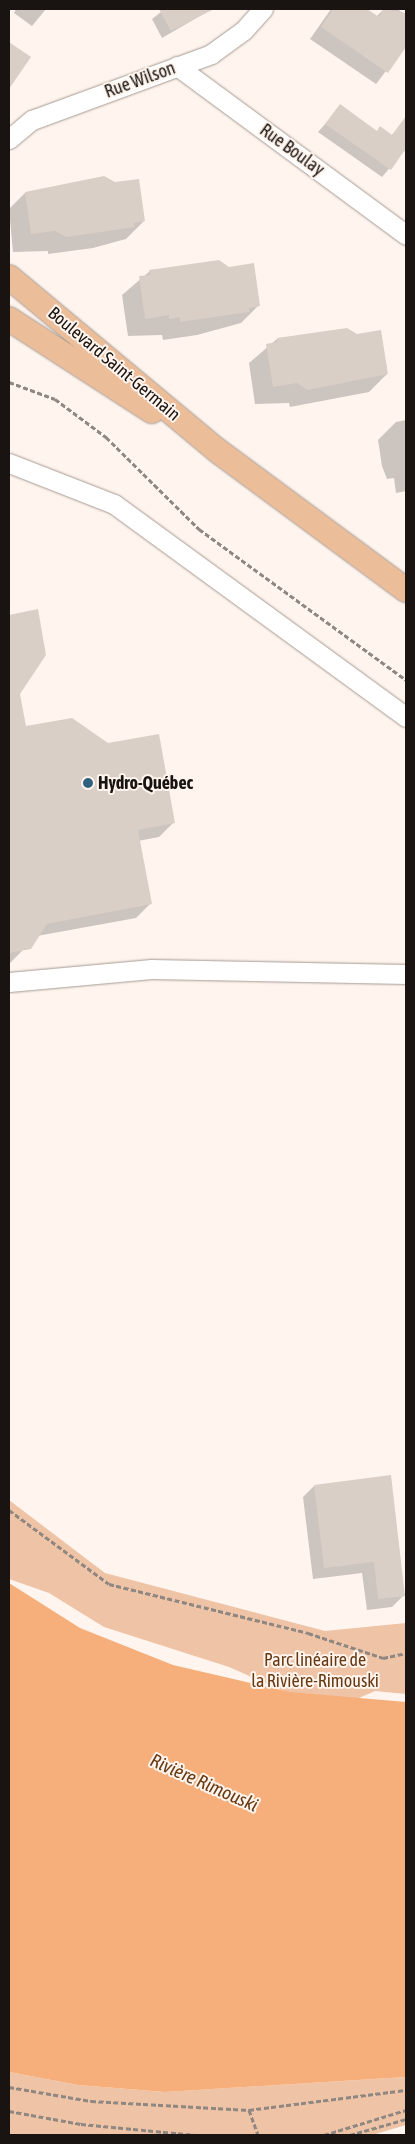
<!DOCTYPE html>
<html>
<head>
<meta charset="utf-8">
<style>
  body { margin:0 }
  #map { position:relative; width:415px; height:2144px; overflow:hidden; background:#fff5ee; font-family:"Asap Condensed",sans-serif }
  div>[style] { position:absolute }
  .green>* { inset:0; background:#efc3a5 }
  .water>* { inset:0; background:#f6af7a }
  .shadow>* { inset:0; background:#0003 }
  .building>* { inset:0; background:#dacfc7 }
  .path>* { height:3px; margin-top:-1.5px; transform-origin:0; background:repeating-linear-gradient(90deg,#8f8782 0 5px,transparent 0 7.5px) }
  .roads { filter:drop-shadow(0 0 1px #a59a92) drop-shadow(0 0 1px #a59a92) }
  .minor>* { height:19px; margin:-9.5px; padding:0 9.5px; transform-origin:9.5px; border-radius:9.5px; background:#fff }
  .major>* { height:24px; margin:-12px; padding:0 12px; transform-origin:12px; border-radius:12px; background:#ecbd99 }
  .dots>* { width:14px; height:14px; translate:-50% -50%; box-sizing:border-box; border:2px solid #fff5ee; border-radius:50% }
  span { translate:-50% -50%; white-space:nowrap; text-align:center; line-height:1.15; -webkit-text-stroke:4px #fff5ee; paint-order:stroke }
  .street-label { font-size:18px; color:#191412 }
  .poi-label { font-size:18px; color:#191412; font-weight:700 }
  .left { translate:0 -50%; text-align:left }
  .park-label { font-size:18px; color:#673912 }
  .water-label { font-size:19px; color:#693b14; font-style:italic }
  .frame { position:absolute; inset:0; border:10px solid #191412; pointer-events:none }
</style>
</head>
<body>
<div id="map">
  <div class="green">
    <div style="clip-path:polygon(9px 1500px,105px 1573px,325px 1631px,406px 1623px,406px 1694px,375px 1691px,329px 1711px,229px 1667px,104px 1627px,49px 1593px,9px 1579px)"></div>
    <div style="clip-path:polygon(9px 2072px,78px 2085px,165px 2092px,406px 2077px,406px 2125px,372px 2135px,9px 2135px)"></div>
  </div>
  <div class="water">
    <div style="clip-path:polygon(9px 1583px,80px 1628px,173px 1665px,290px 1692px,406px 1702px,406px 2077px,165px 2092px,78px 2085px,9px 2072px)"></div>
  </div>
  <div class="shadow">
    <div style="clip-path:polygon(16px 9px,46px 9px,32px 26px,14px 13px)"></div>
    <div style="clip-path:polygon(165px 9px,203px 9px,205px 13px,162px 38px,152px 19px)"></div>
    <div style="clip-path:polygon(331px 9px,365px 9px,376px 17px,384px 9px,397px 9px,406px 15px,406px 45px,376px 84px,310px 39px)"></div>
    <div style="clip-path:polygon(341px 106px,376px 132px,391px 136px,403px 123px,406px 125px,406px 149px,382px 177px,318px 132px)"></div>
    <div style="clip-path:polygon(25px 193px,144px 221px,126px 239px,93px 248px,48px 254px,48px 251px,13px 252px,9px 209px)"></div>
    <div style="clip-path:polygon(150px 271px,259px 305px,241px 323px,197px 335px,163px 340px,162px 335px,128px 336px,122px 295px)"></div>
    <div style="clip-path:polygon(277px 339px,387px 374px,369px 392px,290px 407px,289px 403px,255px 404px,249px 363px)"></div>
    <div style="clip-path:polygon(406px 420px,406px 491px,396px 493px,394px 478px,387px 479px,382px 466px,378px 440px,396px 422px)"></div>
    <div style="clip-path:polygon(37px 611px,19px 694px,25px 728px,174px 822px,159px 837px,138px 841px,150px 904px,136px 918px,37px 936px,9px 964px,9px 616px)"></div>
    <div style="clip-path:polygon(314px 1486px,404px 1595px,392px 1607px,367px 1610px,362px 1573px,313px 1579px,303px 1497px)"></div>
  </div>
  <div class="building">
    <div style="clip-path:polygon(159px 9px,214px 9px,171px 31px)"></div>
    <div style="clip-path:polygon(333px 9px,367px 9px,379px 17px,384px 9px,406px 13px,406px 47px,388px 73px,321px 27px)"></div>
    <div style="clip-path:polygon(9px 42px,31px 57px,9px 89px)"></div>
    <div style="clip-path:polygon(340px 104px,377px 131px,380px 126px,392px 135px,406px 116px,406px 148px,391px 170px,325px 124px)"></div>
    <div style="clip-path:polygon(104px 176px,115px 182px,139px 179px,145px 221px,134px 223px,135px 227px,66px 237px,55px 231px,31px 234px,25px 192px)"></div>
    <div style="clip-path:polygon(219px 260px,229px 267px,254px 263px,260px 306px,249px 308px,249px 312px,180px 322px,180px 317px,169px 319px,169px 315px,145px 319px,139px 276px,150px 275px,149px 270px)"></div>
    <div style="clip-path:polygon(347px 328px,357px 334px,381px 330px,388px 374px,308px 390px,297px 383px,273px 387px,266px 344px,277px 342px,277px 338px)"></div>
    <div style="clip-path:polygon(38px 609px,46px 655px,20px 694px,26px 726px,72px 718px,108px 743px,159px 734px,175px 823px,138px 830px,152px 904px,47px 924px,31px 949px,9px 953px,9px 615px)"></div>
    <div style="clip-path:polygon(391px 1475px,405px 1596px,378px 1599px,374px 1562px,324px 1568px,314px 1485px)"></div>
  </div>
  <div class="path">
    <div style="left:9px;top:382px;width:49px;rotate:20.3deg"></div>
    <div style="left:55px;top:399px;width:64px;rotate:36.7deg"></div>
    <div style="left:106px;top:437px;width:131px;rotate:44.7deg"></div>
    <div style="left:199px;top:529px;width:256px;rotate:36.1deg"></div>
    <div style="left:9px;top:1510px;width:124px;rotate:36.5deg"></div>
    <div style="left:109px;top:1584px;width:205px;rotate:13.8deg"></div>
    <div style="left:308px;top:1633px;width:79px;rotate:18.4deg"></div>
    <div style="left:383px;top:1658px;width:24px;rotate:-12deg"></div>
    <div style="left:9px;top:2087px;width:83px;rotate:9.7deg"></div>
    <div style="left:91px;top:2101px;width:158px;rotate:3.3deg"></div>
    <div style="left:249px;top:2110px;width:158px;rotate:-7.3deg"></div>
    <div style="left:249px;top:2110px;width:27px;rotate:70deg"></div>
    <div style="left:9px;top:2111px;width:73px;rotate:10.2deg"></div>
    <div style="left:81px;top:2124px;width:115px;rotate:5.5deg"></div>
    <div style="left:324px;top:2135px;width:86px;rotate:-17deg"></div>
    <div style="left:350px;top:2135px;width:58px;rotate:-15.9deg"></div>
  </div>
  <div class="roads">
    <div class="minor">
      <div style="left:177px;top:66px;width:285px;rotate:36.4deg"></div>
      <div style="left:9px;top:139px;width:30px;rotate:-40deg"></div>
      <div style="left:32px;top:120px;width:191px;rotate:-20.2deg"></div>
      <div style="left:211px;top:54px;width:39px;rotate:-36deg"></div>
      <div style="left:243px;top:31px;width:30px;rotate:-48deg"></div>
      <div style="left:9px;top:463px;width:113px;rotate:21.3deg"></div>
      <div style="left:114px;top:504px;width:361px;rotate:36.1deg"></div>
      <div style="left:9px;top:982px;width:143px;rotate:-5.2deg"></div>
      <div style="left:151px;top:969px;width:255px;rotate:1.1deg"></div>
    </div>
    <div class="major">
      <div style="left:9px;top:277px;width:272px;rotate:39.8deg"></div>
      <div style="left:218px;top:451px;width:234px;rotate:36.5deg"></div>
      <div style="left:9px;top:319px;width:170px;rotate:32.8deg"></div>
    </div>
  </div>
  <div class="dots">
    <div style="left:88px;top:783px;background:#30627f"></div>
  </div>
  <div class="street-label">
    <span style="left:140px;top:80px;rotate:-20deg">Rue Wilson</span>
    <span style="left:292px;top:150px;rotate:36deg">Rue Boulay</span>
    <span style="left:114px;top:364px;rotate:40deg">Boulevard Saint-Germain</span>
  </div>
  <div class="poi-label">
    <span class="left" style="left:98px;top:783px">Hydro-Québec</span>
  </div>
  <div class="park-label">
    <span style="left:315px;top:1671px">Parc linéaire de<br>la Rivière-Rimouski</span>
  </div>
  <div class="water-label">
    <span style="left:204px;top:1783px;rotate:24deg">Rivière Rimouski</span>
  </div>
  <div class="frame"></div>
</div>
</body>
</html>
